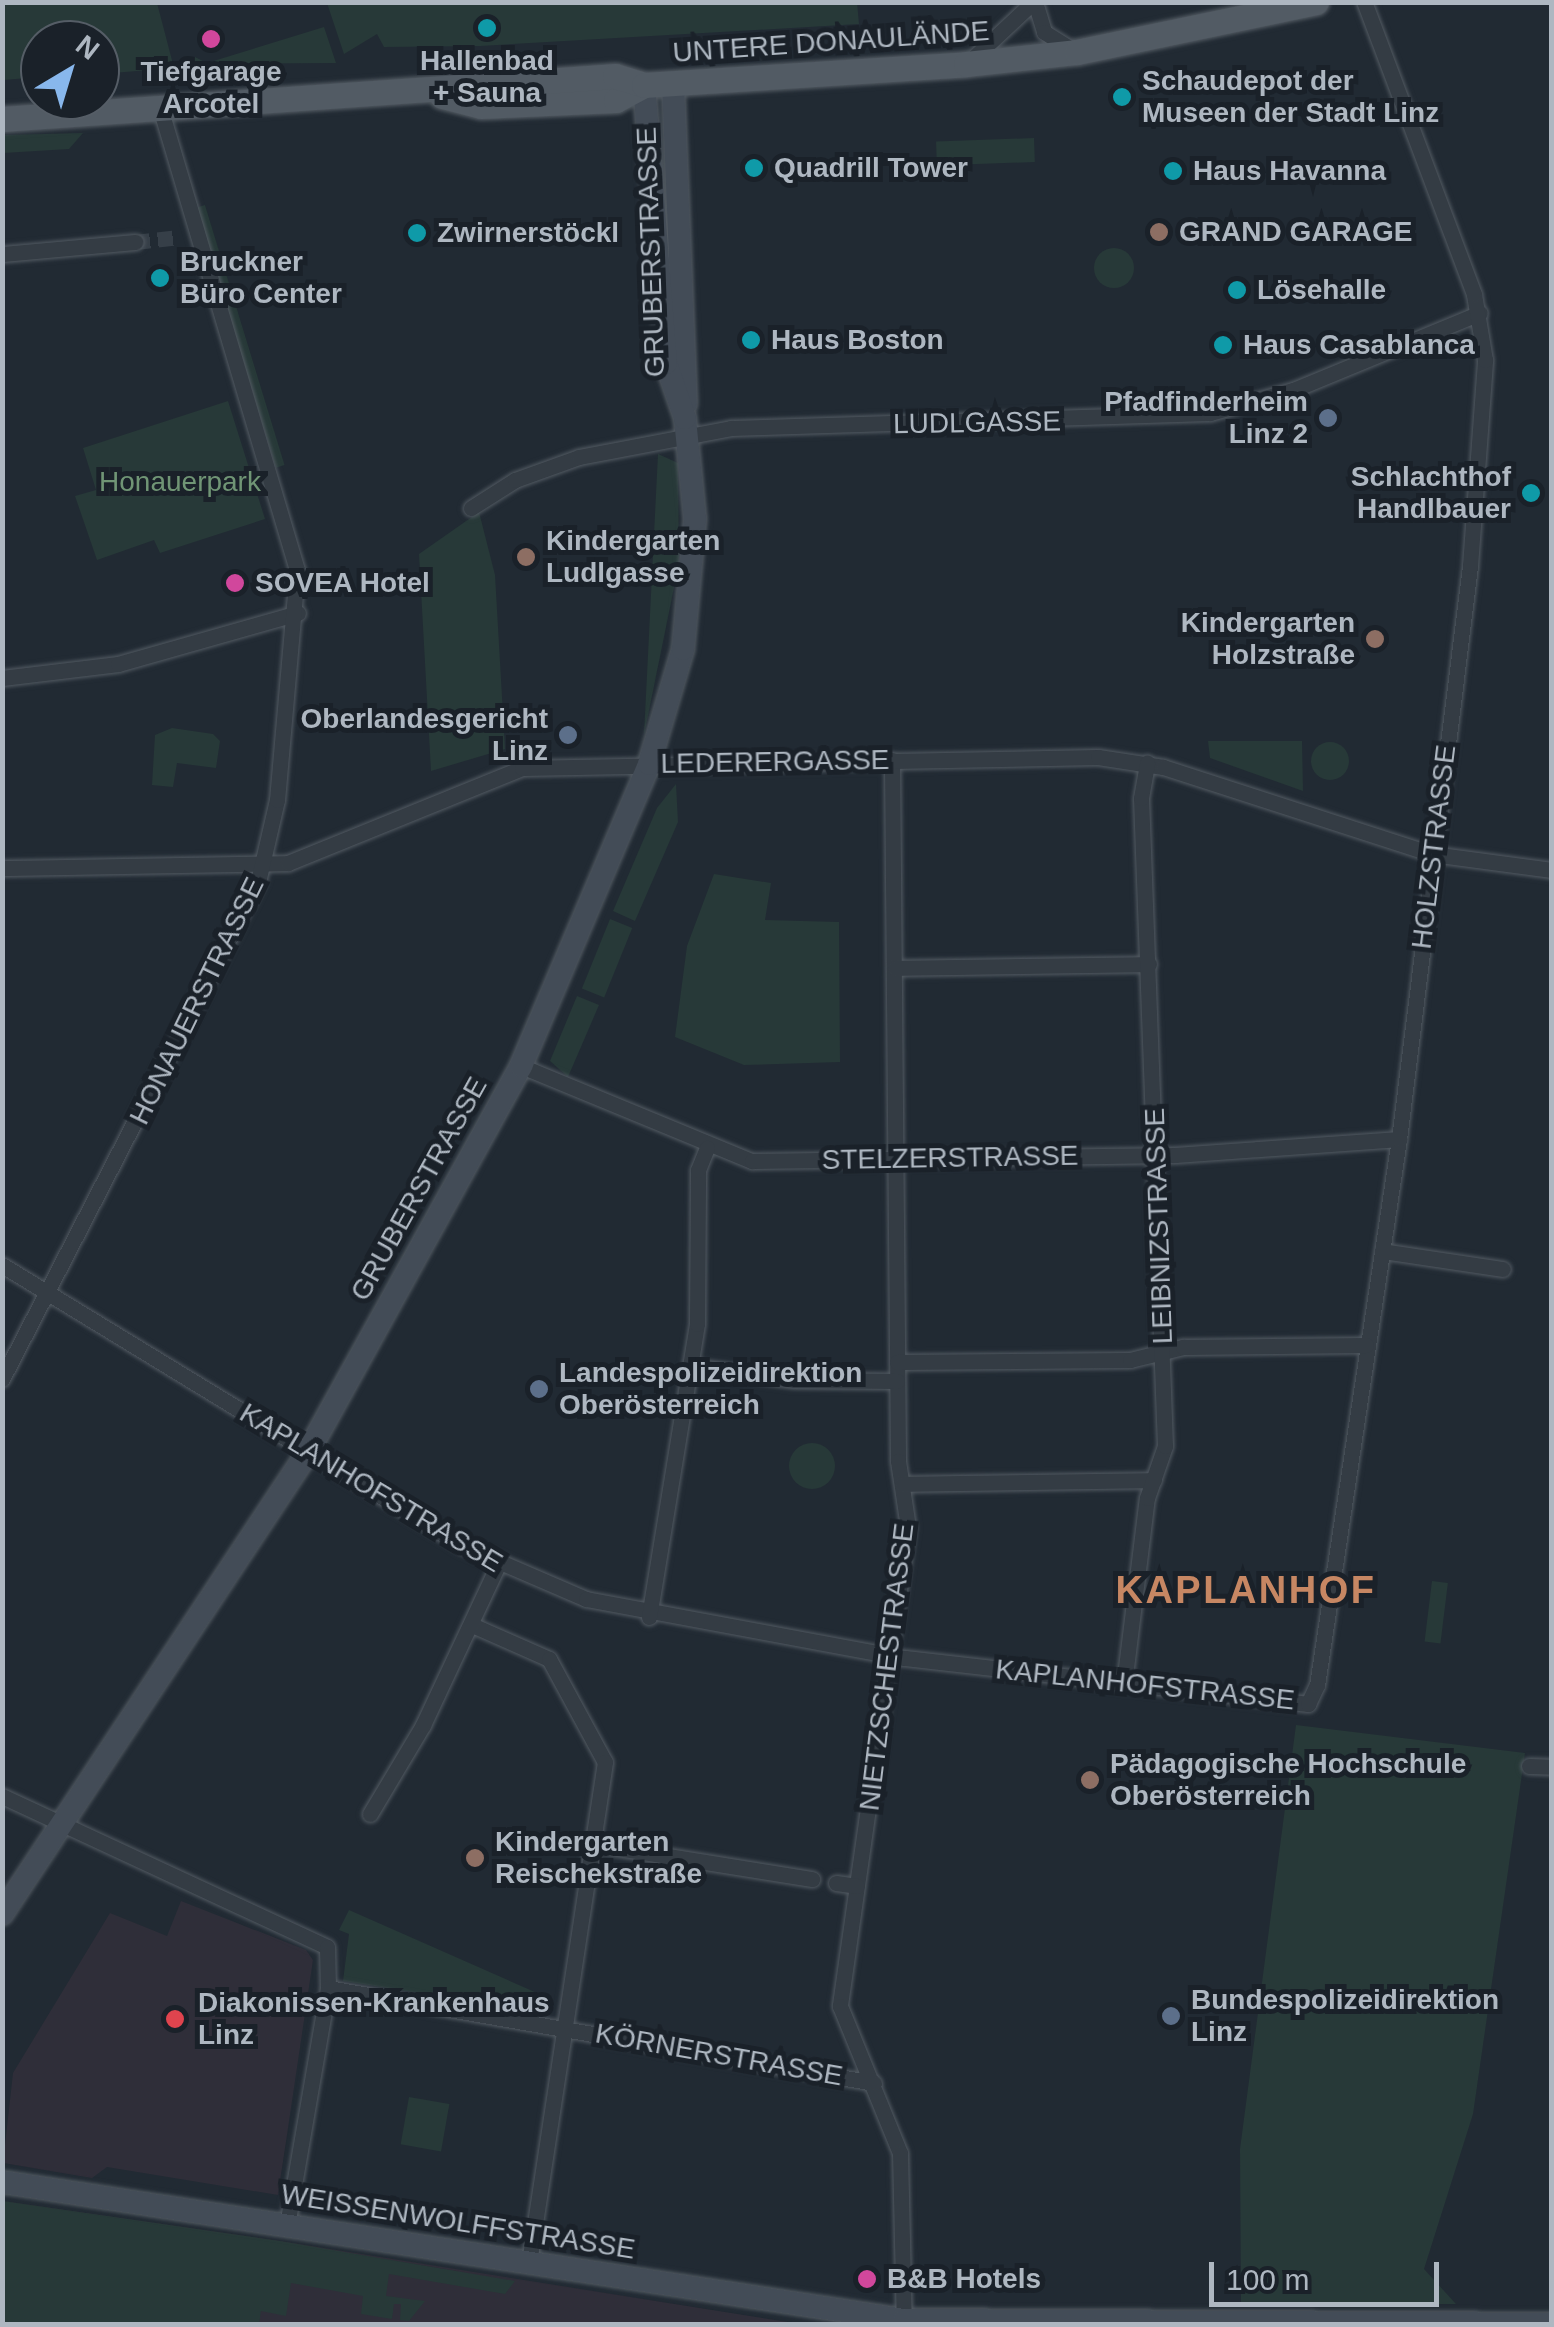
<!DOCTYPE html>
<html>
<head>
<meta charset="utf-8">
<style>
  body { margin:0 }
  #map { position:relative; width:1554px; height:2327px; overflow:hidden; background:#212a33; font-family:Arial,sans-serif }
  div>[style] { position:absolute }
  .medical>* { inset:0; background:#2f2e39 }
  .green>* { inset:0; background:#273938; transform-origin:0 0 }
  .round { border-radius:50% }
  .street-tunnel>* { height:15px; margin-top:-7.5px; transform-origin:0; background:repeating-linear-gradient(90deg,#363f48 0 15px,transparent 0 23px) }
  .roads { filter:drop-shadow(0 0 2px #525a62) drop-shadow(0 0 2px #525a62) }
  .street>* { height:15px; margin:-7.5px; padding:0 7.5px; transform-origin:7.5px; border-radius:7.5px; background:#343c44 }
  .secondary>* { height:22px; margin:-11px; padding:0 11px; transform-origin:11px; border-radius:11px; background:#434c57 }
  .primary>* { height:25px; margin:-12.5px; padding:0 12.5px; transform-origin:12.5px; border-radius:12.5px; background:#525b64 }
  .dots>* { width:28px; height:28px; translate:-50% -50%; box-sizing:border-box; border:5px solid #1a2129; border-radius:50% }
  span { translate:-50% -50%; white-space:nowrap; text-align:center; line-height:1.15; -webkit-text-stroke:10px #1a2129; paint-order:stroke }
  .street-label { font-size:28px; color:#aeb7c1 }
  .poi-label { font-size:28px; color:#aeb7c1; font-weight:700 }
  .left { translate:0 -50%; text-align:left }
  .right { translate:-100% -50%; text-align:right }
  .park-label { font-size:28px; color:#709575 }
  .district-label { font-size:38px; color:#c78763; font-weight:700; letter-spacing:2.5px }
  .frame { position:absolute; inset:0; border:5px solid #aeb7c1; pointer-events:none }
  .north { position:absolute; left:20px; top:20px; width:100px; height:100px; box-sizing:border-box; background:#1a2129; border:2px solid #555d66; border-radius:50%; rotate:38deg; font-size:28px; font-weight:700; line-height:40px; text-align:center; color:#aeb7c1 }
  .north::after { content:''; display:block; margin:auto; width:35px; height:45px; background:#88b7ec; clip-path:polygon(50% 0,100% 100%,50% 72%,0 100%) }
  .scale { position:absolute; left:1209px; top:2262px; width:230px; height:45px; box-sizing:border-box; border:5px solid #aeb7c1; border-top:0; padding-left:12px; font-size:30px; line-height:35px; white-space:nowrap; color:#aeb7c1; -webkit-text-stroke:8px #1a2129; paint-order:stroke }
</style>
</head>
<body>
<div id="map">
  <div class="medical">
    <div style="clip-path:polygon(181px 1901px,306px 1950px,313px 1960px,278px 2195px,107px 2167px,92px 2178px,3px 2163px,13px 2073px,110px 1913px,167px 1936px)"></div>
    <div style="clip-path:polygon(3px 2201px,280px 2241px,800px 2324px,3px 2324px)"></div>
  </div>
  <div class="green">
    <div style="clip-path:polygon(857px 2px,859px 24px,480px 46px,384px 47px,377px 34px,344px 54px,327px 3px)"></div>
    <div style="clip-path:polygon(2px 3px,157px 3px,174px 68px,100px 74px,100px 40px,40px 40px,40px 77px,3px 80px)"></div>
    <div style="clip-path:polygon(324px 27px,336px 63px,184px 64px,195px 57px,207px 63px)"></div>
    <div style="clip-path:polygon(83px 133px,69px 149px,3px 153px,3px 135px)"></div>
    <div style="left:1034px;top:138px;width:24px;height:98px;rotate:88deg"></div>
    <div style="left:205px;top:205px;width:272px;height:9px;rotate:73deg"></div>
    <div class="round" style="left:1094px;top:248px;width:40px;height:40px"></div>
    <div style="clip-path:polygon(228px 401px,265px 519px,160px 553px,154px 540px,97px 560px,75px 496px,96px 490px,83px 448px)"></div>
    <div style="clip-path:polygon(658px 454px,678px 463px,679px 563px,644px 735px)"></div>
    <div style="clip-path:polygon(479px 512px,495px 575px,505px 749px,431px 771px,419px 554px)"></div>
    <div style="clip-path:polygon(172px 728px,213px 734px,220px 741px,216px 768px,177px 763px,173px 787px,152px 785px,155px 735px)"></div>
    <div style="clip-path:polygon(1208px 741px,1302px 741px,1303px 791px,1210px 758px)"></div>
    <div class="round" style="left:1311px;top:742px;width:38px;height:38px"></div>
    <div style="clip-path:polygon(676px 784px,678px 822px,635px 921px,613px 911px,657px 808px)"></div>
    <div style="clip-path:polygon(714px 874px,771px 883px,765px 920px,839px 922px,840px 1062px,744px 1065px,675px 1037px,687px 946px)"></div>
    <div style="left:610px;top:919px;width:24px;height:75px;rotate:22deg"></div>
    <div style="clip-path:polygon(577px 996px,599px 1005px,568px 1077px,550px 1061px)"></div>
    <div class="round" style="left:789px;top:1443px;width:46px;height:46px"></div>
    <div style="left:1432px;top:1581px;width:16px;height:61px;rotate:7deg"></div>
    <div style="clip-path:polygon(1296px 1725px,1525px 1753px,1473px 2114px,1424px 2269px,1456px 2304px,1241px 2304px,1240px 2149px)"></div>
    <div style="clip-path:polygon(349px 1910px,553px 2000px,551px 2014px,343px 1981px,349px 1934px,339px 1930px)"></div>
    <div style="left:409px;top:2097px;width:41px;height:48px;rotate:10deg"></div>
    <div style="clip-path:polygon(3px 2201px,280px 2241px,515px 2281px,505px 2294px,389px 2274px,386px 2296px,425px 2301px,409px 2321px,400px 2320px,401px 2304px,394px 2304px,392px 2319px,361px 2314px,363px 2296px,291px 2283px,286px 2316px,261px 2311px,259px 2324px,3px 2324px)"></div>
  </div>
  <div class="street-tunnel">
    <div style="left:135px;top:242px;width:45px;rotate:-6.3deg"></div>
  </div>
  <div class="roads">
    <div class="street">
      <div style="left:1035px;top:2px;width:31px;rotate:73deg"></div>
      <div style="left:1044px;top:32px;width:34px;rotate:32deg"></div>
      <div style="left:970px;top:61px;width:86px;rotate:-43.1deg"></div>
      <div style="left:2px;top:254px;width:134px;rotate:-5.2deg"></div>
      <div style="left:471px;top:508px;width:52px;rotate:-32.5deg"></div>
      <div style="left:515px;top:480px;width:68px;rotate:-19.8deg"></div>
      <div style="left:579px;top:457px;width:155px;rotate:-10.8deg"></div>
      <div style="left:731px;top:428px;width:479px;rotate:-1.8deg"></div>
      <div style="left:1210px;top:413px;width:86px;rotate:-15.5deg"></div>
      <div style="left:1293px;top:390px;width:202px;rotate:-22.4deg"></div>
      <div style="left:2px;top:678px;width:117px;rotate:-6.9deg"></div>
      <div style="left:118px;top:664px;width:187px;rotate:-15.8deg"></div>
      <div style="left:892px;top:760px;width:701px;rotate:89.51deg"></div>
      <div style="left:898px;top:1461px;width:67px;rotate:81.4deg"></div>
      <div style="left:908px;top:1527px;width:484px;rotate:98.1deg"></div>
      <div style="left:840px;top:2006px;width:159px;rotate:67.8deg"></div>
      <div style="left:900px;top:2153px;width:171px;rotate:88.7deg"></div>
      <div style="left:2px;top:868px;width:286px;rotate:-1deg"></div>
      <div style="left:288px;top:863px;width:253px;rotate:-22.1deg"></div>
      <div style="left:522px;top:768px;width:576px;rotate:-1.09deg"></div>
      <div style="left:1098px;top:757px;width:66px;rotate:8.7deg"></div>
      <div style="left:1163px;top:767px;width:283px;rotate:17.9deg"></div>
      <div style="left:1432px;top:854px;width:121px;rotate:7.6deg"></div>
      <div style="left:895px;top:968px;width:254px;rotate:-0.9deg"></div>
      <div style="left:521px;top:1066px;width:250px;rotate:22.4deg"></div>
      <div style="left:752px;top:1161px;width:423px;rotate:-0.8deg"></div>
      <div style="left:1175px;top:1155px;width:225px;rotate:-4.1deg"></div>
      <div style="left:1382px;top:1251px;width:122px;rotate:8.5deg"></div>
      <div style="left:2px;top:1265px;width:538px;rotate:31.38deg"></div>
      <div style="left:461px;top:1545px;width:136px;rotate:23.4deg"></div>
      <div style="left:586px;top:1599px;width:324px;rotate:10.5deg"></div>
      <div style="left:905px;top:1658px;width:406px;rotate:6.5deg"></div>
      <div style="left:1308px;top:1704px;width:21px;rotate:-65deg"></div>
      <div style="left:1317px;top:1685px;width:552px;rotate:-81.46deg"></div>
      <div style="left:1399px;top:1139px;width:577px;rotate:-82.94deg"></div>
      <div style="left:1470px;top:566px;width:207px;rotate:-85.8deg"></div>
      <div style="left:1485px;top:360px;width:67px;rotate:-99.5deg"></div>
      <div style="left:1474px;top:294px;width:312px;rotate:-110.6deg"></div>
      <div style="left:897px;top:1362px;width:233px;rotate:-0.5deg"></div>
      <div style="left:1130px;top:1360px;width:55px;rotate:-13.8deg"></div>
      <div style="left:1183px;top:1347px;width:183px;rotate:-0.6deg"></div>
      <div style="left:690px;top:1366px;width:106px;rotate:7.6deg"></div>
      <div style="left:795px;top:1380px;width:102px;rotate:0.6deg"></div>
      <div style="left:2px;top:1379px;width:559px;rotate:-62.75deg"></div>
      <div style="left:258px;top:882px;width:84px;rotate:-77deg"></div>
      <div style="left:277px;top:800px;width:231px;rotate:-85deg"></div>
      <div style="left:297px;top:570px;width:478px;rotate:-106.5deg"></div>
      <div style="left:902px;top:1484px;width:252px;rotate:-0.9deg"></div>
      <div style="left:649px;top:1617px;width:297px;rotate:-80.7deg"></div>
      <div style="left:697px;top:1324px;width:154px;rotate:-89.6deg"></div>
      <div style="left:698px;top:1170px;width:24px;rotate:-68deg"></div>
      <div style="left:472px;top:1625px;width:84px;rotate:23.8deg"></div>
      <div style="left:549px;top:1659px;width:117px;rotate:61.5deg"></div>
      <div style="left:605px;top:1762px;width:507px;rotate:98.63deg"></div>
      <div style="left:1124px;top:1684px;width:187px;rotate:-83deg"></div>
      <div style="left:1147px;top:1498px;width:55px;rotate:-70.9deg"></div>
      <div style="left:1165px;top:1446px;width:648px;rotate:-92.12deg"></div>
      <div style="left:1141px;top:798px;width:36px;rotate:-80deg"></div>
      <div style="left:1529px;top:1766px;width:23px;rotate:2deg"></div>
      <div style="left:2px;top:1796px;width:358px;rotate:24.9deg"></div>
      <div style="left:327px;top:1947px;width:41px;rotate:88.6deg"></div>
      <div style="left:328px;top:1988px;width:242px;rotate:99.8deg"></div>
      <div style="left:370px;top:1814px;width:104px;rotate:-59.2deg"></div>
      <div style="left:423px;top:1725px;width:177px;rotate:-64.9deg"></div>
      <div style="left:593px;top:1844px;width:222px;rotate:9.1deg"></div>
      <div style="left:836px;top:1883px;width:21px;rotate:8deg"></div>
      <div style="left:328px;top:1988px;width:554px;rotate:9.87deg"></div>
    </div>
    <div class="secondary">
      <div style="left:673px;top:83px;width:321px;rotate:87.7deg"></div>
      <div style="left:2px;top:1914px;width:554px;rotate:-56.48deg"></div>
      <div style="left:308px;top:1452px;width:441px;rotate:-61.1deg"></div>
      <div style="left:521px;top:1066px;width:328px;rotate:-67deg"></div>
      <div style="left:649px;top:764px;width:120px;rotate:-73.5deg"></div>
      <div style="left:683px;top:649px;width:131px;rotate:-84.7deg"></div>
      <div style="left:695px;top:519px;width:101px;rotate:-95.7deg"></div>
      <div style="left:685px;top:418px;width:58px;rotate:-109.1deg"></div>
      <div style="left:666px;top:363px;width:279px;rotate:-94.5deg"></div>
      <div style="left:2px;top:2182px;width:912px;rotate:8.7deg"></div>
      <div style="left:904px;top:2320px;width:648px;rotate:0.35deg"></div>
    </div>
    <div class="primary">
      <div style="left:442px;top:96px;width:40px;rotate:14.4deg"></div>
      <div style="left:481px;top:106px;width:135px;rotate:-2.5deg"></div>
      <div style="left:616px;top:100px;width:32px;rotate:-28deg"></div>
      <div style="left:2px;top:119px;width:615px;rotate:-4.01deg"></div>
      <div style="left:615px;top:76px;width:30px;rotate:17deg"></div>
      <div style="left:644px;top:85px;width:323px;rotate:-3.7deg"></div>
      <div style="left:966px;top:64px;width:112px;rotate:-6.2deg"></div>
      <div style="left:1077px;top:52px;width:244px;rotate:-11.8deg"></div>
    </div>
  </div>
  <div class="dots">
    <div style="left:487px;top:28px;background:#0f9aa8"></div>
    <div style="left:211px;top:39px;background:#d1479c"></div>
    <div style="left:1122px;top:97px;background:#0f9aa8"></div>
    <div style="left:754px;top:168px;background:#0f9aa8"></div>
    <div style="left:1173px;top:171px;background:#0f9aa8"></div>
    <div style="left:1159px;top:232px;background:#8d6e63"></div>
    <div style="left:417px;top:233px;background:#0f9aa8"></div>
    <div style="left:160px;top:278px;background:#0f9aa8"></div>
    <div style="left:1237px;top:290px;background:#0f9aa8"></div>
    <div style="left:751px;top:340px;background:#0f9aa8"></div>
    <div style="left:1223px;top:345px;background:#0f9aa8"></div>
    <div style="left:1328px;top:418px;background:#5c6f8a"></div>
    <div style="left:1531px;top:493px;background:#0f9aa8"></div>
    <div style="left:526px;top:557px;background:#8d6e63"></div>
    <div style="left:235px;top:583px;background:#d1479c"></div>
    <div style="left:1375px;top:639px;background:#8d6e63"></div>
    <div style="left:568px;top:735px;background:#5c6f8a"></div>
    <div style="left:539px;top:1389px;background:#5c6f8a"></div>
    <div style="left:1090px;top:1780px;background:#8d6e63"></div>
    <div style="left:475px;top:1858px;background:#8d6e63"></div>
    <div style="left:1171px;top:2016px;background:#5c6f8a"></div>
    <div style="left:175px;top:2019px;background:#e0444e"></div>
    <div style="left:867px;top:2279px;background:#d1479c"></div>
  </div>
  <div class="street-label">
    <span style="left:831px;top:42px;rotate:-4deg">UNTERE DONAULÄNDE</span>
    <span style="left:651px;top:252px;rotate:-92deg">GRUBERSTRASSE</span>
    <span style="left:977px;top:423px;rotate:-1deg">LUDLGASSE</span>
    <span style="left:775px;top:762px;rotate:-1deg">LEDERERGASSE</span>
    <span style="left:1434px;top:847px;rotate:-83deg">HOLZSTRASSE</span>
    <span style="left:197px;top:1001px;rotate:-64deg">HONAUERSTRASSE</span>
    <span style="left:950px;top:1158px;rotate:-1deg">STELZERSTRASSE</span>
    <span style="left:419px;top:1189px;rotate:-61deg">GRUBERSTRASSE</span>
    <span style="left:1159px;top:1226px;rotate:-92deg">LEIBNIZSTRASSE</span>
    <span style="left:371px;top:1488px;rotate:31deg">KAPLANHOFSTRASSE</span>
    <span style="left:887px;top:1667px;rotate:-83deg">NIETZSCHESTRASSE</span>
    <span style="left:1145px;top:1685px;rotate:6deg">KAPLANHOFSTRASSE</span>
    <span style="left:719px;top:2055px;rotate:10deg">KÖRNERSTRASSE</span>
    <span style="left:458px;top:2222px;rotate:9deg">WEISSENWOLFFSTRASSE</span>
  </div>
  <div class="poi-label">
    <span style="left:487px;top:77px">Hallenbad<br>+ Sauna</span>
    <span style="left:211px;top:88px">Tiefgarage<br>Arcotel</span>
    <span class="left" style="left:1142px;top:97px">Schaudepot der<br>Museen der Stadt Linz</span>
    <span class="left" style="left:774px;top:168px">Quadrill Tower</span>
    <span class="left" style="left:1193px;top:171px">Haus Havanna</span>
    <span class="left" style="left:1179px;top:232px">GRAND GARAGE</span>
    <span class="left" style="left:437px;top:233px">Zwirnerstöckl</span>
    <span class="left" style="left:180px;top:278px">Bruckner<br>Büro Center</span>
    <span class="left" style="left:1257px;top:290px">Lösehalle</span>
    <span class="left" style="left:771px;top:340px">Haus Boston</span>
    <span class="left" style="left:1243px;top:345px">Haus Casablanca</span>
    <span class="right" style="left:1308px;top:418px">Pfadfinderheim<br>Linz 2</span>
    <span class="right" style="left:1511px;top:493px">Schlachthof<br>Handlbauer</span>
    <span class="left" style="left:546px;top:557px">Kindergarten<br>Ludlgasse</span>
    <span class="left" style="left:255px;top:583px">SOVEA Hotel</span>
    <span class="right" style="left:1355px;top:639px">Kindergarten<br>Holzstraße</span>
    <span class="right" style="left:548px;top:735px">Oberlandesgericht<br>Linz</span>
    <span class="left" style="left:559px;top:1389px">Landespolizeidirektion<br>Oberösterreich</span>
    <span class="left" style="left:1110px;top:1780px">Pädagogische Hochschule<br>Oberösterreich</span>
    <span class="left" style="left:495px;top:1858px">Kindergarten<br>Reischekstraße</span>
    <span class="left" style="left:1191px;top:2016px">Bundespolizeidirektion<br>Linz</span>
    <span class="left" style="left:198px;top:2019px">Diakonissen-Krankenhaus<br>Linz</span>
    <span class="left" style="left:887px;top:2279px">B&amp;B Hotels</span>
  </div>
  <div class="park-label">
    <span style="left:180px;top:482px">Honauerpark</span>
  </div>
  <div class="district-label">
    <span style="left:1246px;top:1591px">KAPLANHOF</span>
  </div>
  <div class="frame"></div>
  <div class="north">N</div>
  <div class="scale">100 m</div>
</div>
</body>
</html>
